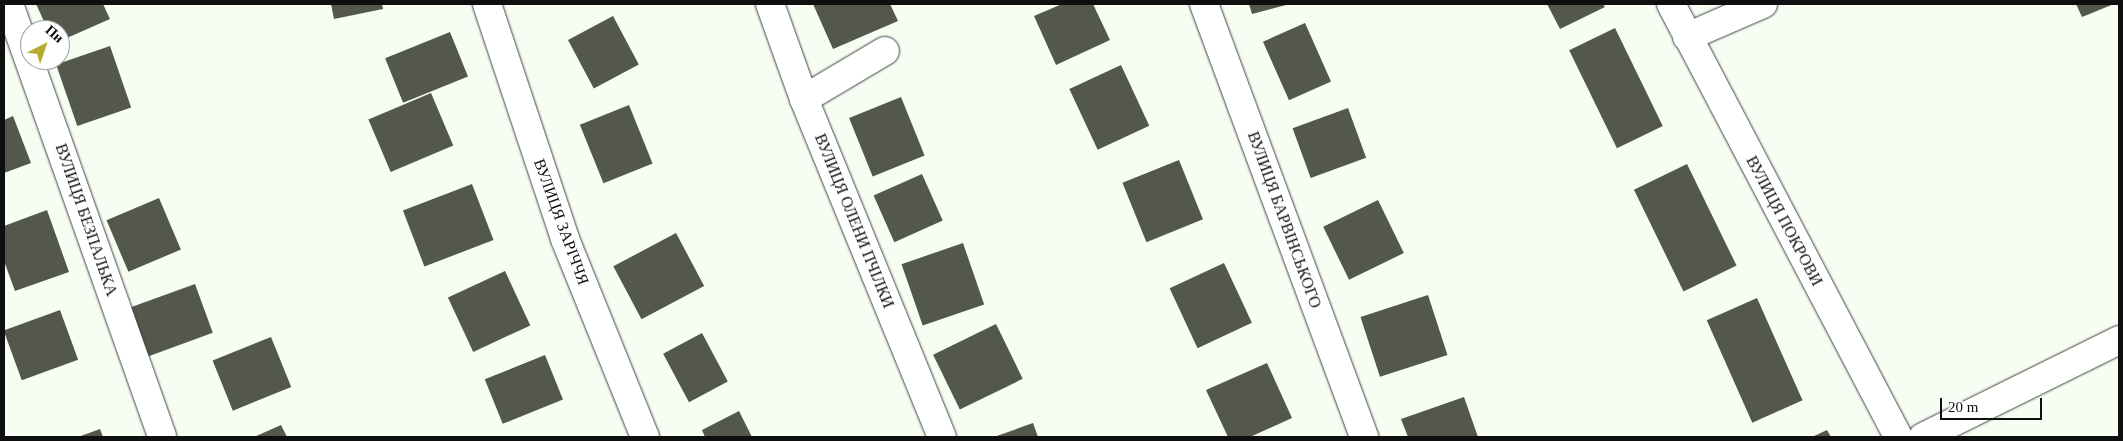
<!DOCTYPE html>
<html>
<head>
<meta charset="utf-8">
<style>
  body { margin:0 }
  #map { position:relative; width:2123px; height:441px; overflow:hidden; background:#f6fef3; font-family:Georgia,serif }
  div>[style] { position:absolute }
  .building>* { inset:0; background:#54574c; transform-origin:0 0 }
  .roads { filter:drop-shadow(0 0 1px #424242) drop-shadow(0 0 1px #424242) }
  .minor>* { height:28px; margin:-14px; padding:0 14px; transform-origin:14px; border-radius:14px; background:#fff }
  span { translate:-50% -50%; white-space:nowrap; text-align:center; line-height:1.15; -webkit-text-stroke:5px #fff; paint-order:stroke }
  .street-label { font-size:16px; color:#0f0f0f }
  .frame { position:absolute; inset:0; border:5px solid #0f0f0f; pointer-events:none }
  .north { position:absolute; left:20px; top:20px; width:50px; height:50px; box-sizing:border-box; background:#fff; border:1px solid #9f9f9f; border-radius:50%; rotate:41deg; font-size:14px; font-weight:700; line-height:20px; text-align:center; color:#0f0f0f }
  .north::after { content:''; display:block; margin:auto; width:18px; height:22px; background:#b7aa30; clip-path:polygon(50% 0,100% 100%,50% 72%,0 100%) }
  .scale { position:absolute; left:1940px; top:398px; width:102px; height:22px; box-sizing:border-box; border:2px solid #0f0f0f; border-top:0; padding-left:6px; font-size:15px; line-height:18px; white-space:nowrap; color:#0f0f0f; -webkit-text-stroke:4px #fff; paint-order:stroke }
</style>
</head>
<body>
<div id="map">
  <div class="building">
    <div style="clip-path:polygon(36px 4px,103px 4px,110px 19px,60px 41px,60px 30px,48px 30px)"></div>
    <div style="clip-path:polygon(331px 4px,382px 4px,383px 9px,334px 19px)"></div>
    <div style="clip-path:polygon(813px 4px,890px 4px,898px 21px,833px 49px)"></div>
    <div style="clip-path:polygon(1062px 4px,1093px 4px,1110px 40px,1056px 65px,1034px 16px)"></div>
    <div style="clip-path:polygon(1249px 4px,1290px 4px,1252px 14px)"></div>
    <div style="clip-path:polygon(1547px 4px,1603px 4px,1605px 7px,1560px 29px)"></div>
    <div style="clip-path:polygon(2076px 4px,2114px 4px,2082px 17px)"></div>
    <div style="left:613px;top:16px;width:55px;height:51px;rotate:62deg"></div>
    <div style="left:1305px;top:23px;width:64px;height:46px;rotate:66deg"></div>
    <div style="left:1615px;top:28px;width:109px;height:51px;rotate:64deg"></div>
    <div style="left:450px;top:32px;width:48px;height:70px;rotate:68deg"></div>
    <div style="left:110px;top:46px;width:65px;height:57px;rotate:71deg"></div>
    <div style="left:1121px;top:65px;width:67px;height:57px;rotate:65deg"></div>
    <div style="left:431px;top:93px;width:57px;height:68px;rotate:67deg"></div>
    <div style="left:901px;top:97px;width:63px;height:56px;rotate:68deg"></div>
    <div style="left:629px;top:105px;width:63px;height:53px;rotate:68deg"></div>
    <div style="left:1348px;top:108px;width:53px;height:59px;rotate:70deg"></div>
    <div style="clip-path:polygon(13px 116px,31px 163px,4px 173px,4px 120px)"></div>
    <div style="left:1179px;top:160px;width:64px;height:61px;rotate:68deg"></div>
    <div style="left:1687px;top:164px;width:113px;height:59px;rotate:64deg"></div>
    <div style="left:922px;top:174px;width:51px;height:53px;rotate:66deg"></div>
    <div style="left:472px;top:184px;width:60px;height:74px;rotate:69deg"></div>
    <div style="left:159px;top:198px;width:56px;height:57px;rotate:67deg"></div>
    <div style="left:1378px;top:200px;width:59px;height:61px;rotate:64deg"></div>
    <div style="clip-path:polygon(47px 210px,69px 272px,15px 291px,4px 261px,4px 226px)"></div>
    <div style="left:676px;top:233px;width:60px;height:71px;rotate:62deg"></div>
    <div style="left:963px;top:243px;width:65px;height:65px;rotate:71deg"></div>
    <div style="left:1224px;top:263px;width:66px;height:60px;rotate:65deg"></div>
    <div style="left:505px;top:271px;width:60px;height:63px;rotate:65deg"></div>
    <div style="left:195px;top:284px;width:52px;height:69px;rotate:70deg"></div>
    <div style="left:1428px;top:295px;width:63px;height:71px;rotate:72deg"></div>
    <div style="left:1757px;top:298px;width:112px;height:55px;rotate:66deg"></div>
    <div style="left:60px;top:310px;width:53px;height:60px;rotate:70deg"></div>
    <div style="left:996px;top:324px;width:61px;height:70px;rotate:64deg"></div>
    <div style="left:702px;top:333px;width:55px;height:44px;rotate:62deg"></div>
    <div style="left:271px;top:337px;width:54px;height:63px;rotate:68deg"></div>
    <div style="left:545px;top:355px;width:48px;height:65px;rotate:68deg"></div>
    <div style="clip-path:polygon(1267px 363px,1292px 418px,1250px 437px,1228px 437px,1206px 390px)"></div>
    <div style="clip-path:polygon(1464px 397px,1478px 437px,1408px 437px,1401px 419px)"></div>
    <div style="clip-path:polygon(739px 411px,752px 437px,705px 437px,702px 430px)"></div>
    <div style="clip-path:polygon(1033px 423px,1038px 437px,994px 437px)"></div>
    <div style="clip-path:polygon(281px 425px,287px 437px,254px 437px)"></div>
    <div style="clip-path:polygon(100px 429px,103px 437px,78px 437px)"></div>
    <div style="clip-path:polygon(1827px 430px,1831px 437px,1812px 437px)"></div>
  </div>
  <div class="roads">
    <div class="minor">
      <div style="left:9px;top:4px;width:459px;rotate:70.5deg"></div>
      <div style="left:487px;top:4px;width:248px;rotate:71.6deg"></div>
      <div style="left:565px;top:239px;width:214px;rotate:68deg"></div>
      <div style="left:770px;top:4px;width:101px;rotate:70.3deg"></div>
      <div style="left:804px;top:99px;width:365px;rotate:67.8deg"></div>
      <div style="left:1204px;top:4px;width:462px;rotate:69.7deg"></div>
      <div style="left:1671px;top:4px;width:489px;rotate:62.3deg"></div>
      <div style="left:1687px;top:37px;width:83px;rotate:-23.5deg"></div>
      <div style="left:804px;top:99px;width:94px;rotate:-30.7deg"></div>
      <div style="left:1923px;top:437px;width:219px;rotate:-26.3deg"></div>
    </div>
  </div>
  <div class="street-label">
    <span style="left:86px;top:220px;rotate:71deg">ВУЛИЦЯ БЕЗПАЛЬКА</span>
    <span style="left:1284px;top:220px;rotate:70deg">ВУЛИЦЯ БАРВІНСЬКОГО</span>
    <span style="left:854px;top:221px;rotate:68deg">ВУЛИЦЯ ОЛЕНИ ПЧІЛКИ</span>
    <span style="left:1784px;top:221px;rotate:62deg">ВУЛИЦЯ ПОКРОВИ</span>
    <span style="left:561px;top:222px;rotate:70deg">ВУЛИЦЯ ЗАРІЧЧЯ</span>
  </div>
  <div class="frame"></div>
  <div class="north">Пн</div>
  <div class="scale">20 m</div>
</div>
</body>
</html>
